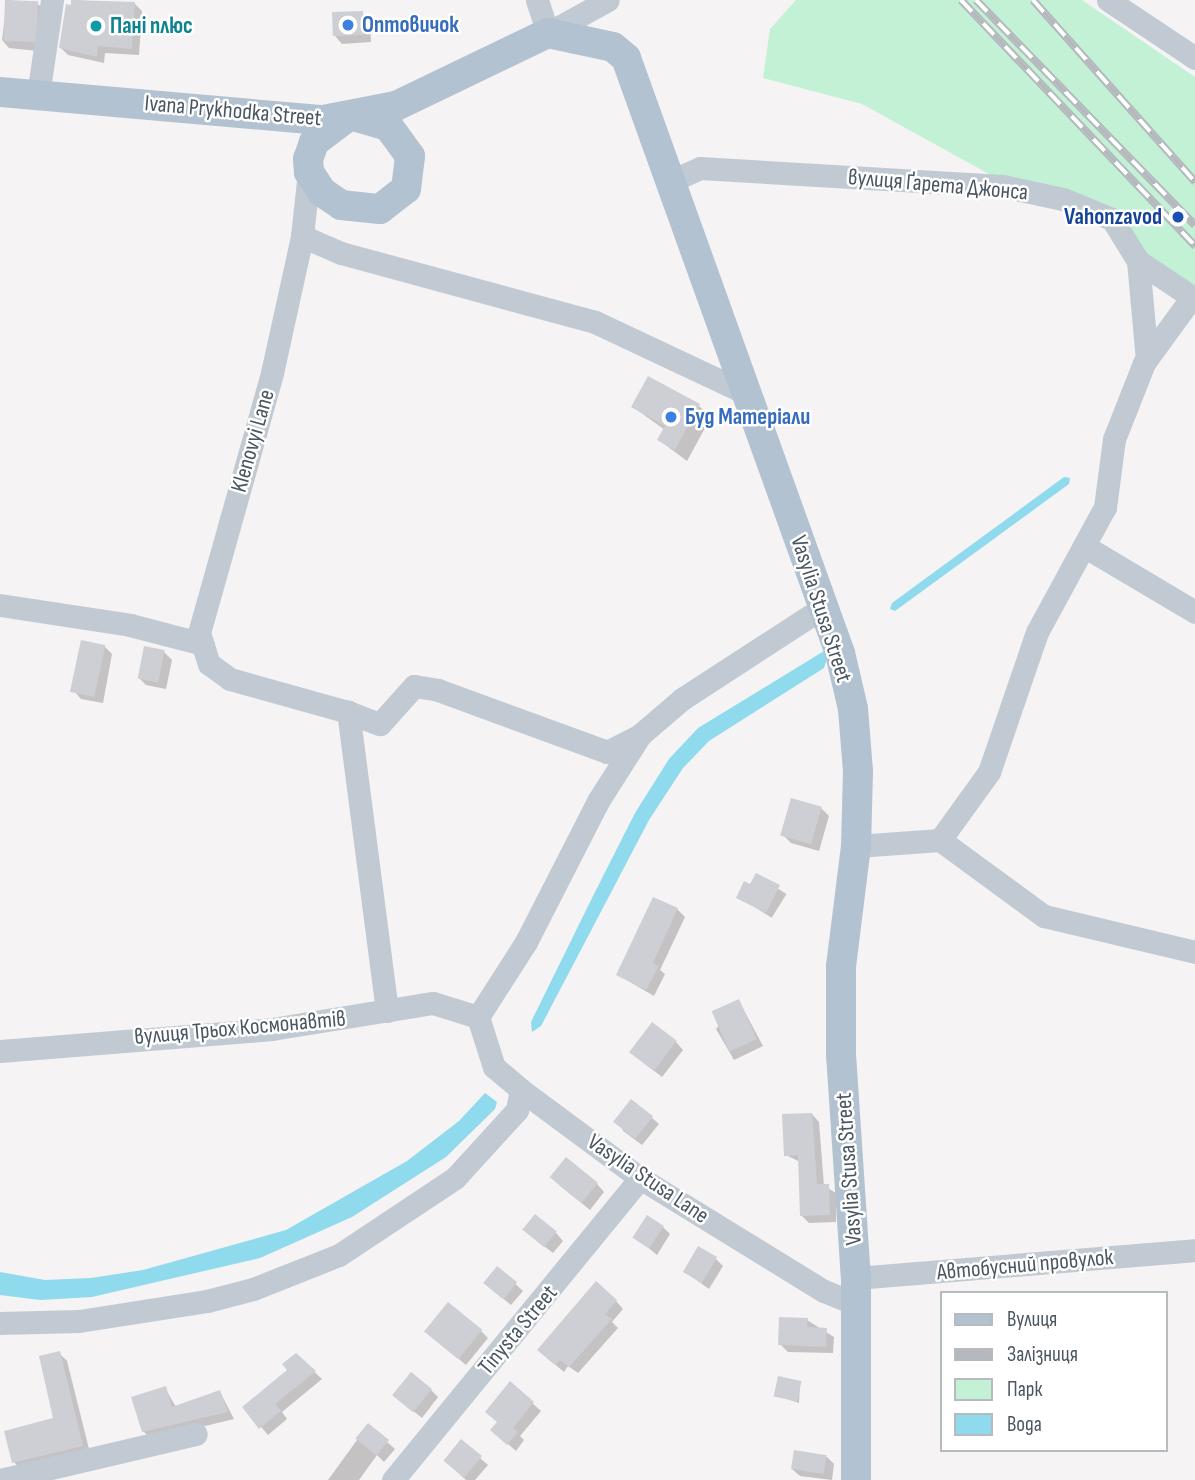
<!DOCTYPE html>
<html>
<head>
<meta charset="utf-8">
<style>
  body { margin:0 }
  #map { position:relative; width:1195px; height:1480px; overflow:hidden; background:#f5f3f3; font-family:"Sofia Sans Condensed",sans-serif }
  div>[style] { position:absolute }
  .green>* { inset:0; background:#c3f1d5 }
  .water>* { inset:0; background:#90daee }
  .shadow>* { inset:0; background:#0003; transform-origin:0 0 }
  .building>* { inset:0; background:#cdcfd5; transform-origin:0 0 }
  .minor>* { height:23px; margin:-11.5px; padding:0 11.5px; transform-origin:11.5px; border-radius:11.5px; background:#c1cad2 }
  .major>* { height:30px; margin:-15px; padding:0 15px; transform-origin:15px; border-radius:15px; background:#b3c2d1 }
  .rail>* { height:8px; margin-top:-4px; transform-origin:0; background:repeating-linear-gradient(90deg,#fff 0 16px,#b5b8bd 0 32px); box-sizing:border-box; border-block:2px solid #b5b8bd }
  .dots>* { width:19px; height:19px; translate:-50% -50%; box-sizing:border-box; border:4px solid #fff; border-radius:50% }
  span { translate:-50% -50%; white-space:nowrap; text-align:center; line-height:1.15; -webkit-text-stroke:5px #fff; paint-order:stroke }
  .shop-label { font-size:23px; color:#366cbe; font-weight:700 }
  .left { translate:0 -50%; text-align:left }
  .culture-label { font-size:23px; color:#0d838f; font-weight:700 }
  .street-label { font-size:23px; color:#4a5661 }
  .transit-label { font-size:23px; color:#164399; font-weight:700 }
  .right { translate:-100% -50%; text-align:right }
  .legend { position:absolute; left:940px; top:1291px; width:228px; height:161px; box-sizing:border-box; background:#fff; border:2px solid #b7bbc0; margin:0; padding:9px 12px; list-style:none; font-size:21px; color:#4a5661 }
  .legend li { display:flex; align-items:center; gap:14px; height:35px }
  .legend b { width:35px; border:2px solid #b7bbc0 }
</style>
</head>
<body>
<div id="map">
  <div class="green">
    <div style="clip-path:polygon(796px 0,1082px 0,1195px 77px,1195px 297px,1140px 253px,1115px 211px,989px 174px,862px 104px,763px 78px,770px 29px)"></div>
  </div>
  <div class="water">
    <div style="clip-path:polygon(1064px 477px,1070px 478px,1069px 484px,895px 611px,890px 609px,892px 603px)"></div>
    <div style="clip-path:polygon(824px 651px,828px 655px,824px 668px,709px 741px,683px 768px,649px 820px,541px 1026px,532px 1032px,531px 1022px,593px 896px,635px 813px,669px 759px,698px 728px)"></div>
    <div style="clip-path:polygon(485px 1093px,497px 1102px,495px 1109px,446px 1157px,352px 1217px,260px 1258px,92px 1297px,40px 1300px,0 1295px,0 1272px,45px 1280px,91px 1278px,143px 1270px,286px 1230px,407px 1161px,459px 1121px)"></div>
  </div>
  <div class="shadow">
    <div style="clip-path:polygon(7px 0,37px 3px,44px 10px,38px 51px,9px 48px,2px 40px)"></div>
    <div style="clip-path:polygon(73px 0,135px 4px,142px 11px,139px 55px,105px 53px,104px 63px,68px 55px,61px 48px)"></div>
    <div style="clip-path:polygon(362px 13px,370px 21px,371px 42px,342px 44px,335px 36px)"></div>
    <div style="clip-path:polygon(699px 406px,711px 417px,687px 461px,659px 440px,665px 430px,633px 407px)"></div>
    <div style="clip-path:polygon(104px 646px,112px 654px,103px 703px,81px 699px,74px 691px)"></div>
    <div style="clip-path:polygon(164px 652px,172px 660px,166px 689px,146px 685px,139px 678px)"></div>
    <div style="clip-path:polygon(821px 808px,829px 816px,819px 851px,791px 843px,783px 835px)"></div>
    <div style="left:756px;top:875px;width:36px;height:28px;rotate:32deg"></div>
    <div style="clip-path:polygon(677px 909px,685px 917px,660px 970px,665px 974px,654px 996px,618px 975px)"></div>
    <div style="clip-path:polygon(739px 1001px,763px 1046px,734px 1060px,716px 1029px)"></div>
    <div style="clip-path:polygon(676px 1042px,683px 1050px,662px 1077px,639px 1059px)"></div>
    <div style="clip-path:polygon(812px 1114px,819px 1122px,824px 1186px,836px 1193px,836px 1222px,809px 1223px,801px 1215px,800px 1162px,786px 1155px)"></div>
    <div style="clip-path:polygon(651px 1117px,659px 1124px,642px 1145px,622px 1130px)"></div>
    <div style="clip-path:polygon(597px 1184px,604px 1192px,590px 1210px,559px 1185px)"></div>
    <div style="clip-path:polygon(663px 1227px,670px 1234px,657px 1255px,635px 1237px)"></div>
    <div style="clip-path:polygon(556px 1233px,563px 1241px,553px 1253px,532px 1237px)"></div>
    <div style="clip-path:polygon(716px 1259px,723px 1266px,709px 1289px,684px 1271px)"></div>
    <div style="clip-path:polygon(498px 1268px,523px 1291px,511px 1305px,493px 1290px)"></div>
    <div style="clip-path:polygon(616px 1301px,623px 1309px,612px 1322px,618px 1328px,578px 1373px,568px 1366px,564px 1372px,546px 1357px)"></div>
    <div style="clip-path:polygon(807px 1320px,834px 1337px,833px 1353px,788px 1352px,780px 1344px)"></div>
    <div style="clip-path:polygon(481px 1331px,488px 1338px,466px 1365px,434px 1338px)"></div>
    <div style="clip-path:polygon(59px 1353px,67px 1361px,90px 1453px,21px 1469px,14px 1462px,55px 1419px)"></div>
    <div style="clip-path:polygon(296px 1355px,322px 1379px,282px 1412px,287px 1419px,268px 1435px,244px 1407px,289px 1370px)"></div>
    <div style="clip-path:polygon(800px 1383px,799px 1403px,775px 1395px)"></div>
    <div style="clip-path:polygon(511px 1384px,541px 1411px,520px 1436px,524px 1440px,516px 1451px,500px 1437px,499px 1423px)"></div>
    <div style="clip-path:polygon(165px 1388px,176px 1407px,220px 1392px,234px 1419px,151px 1439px,143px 1431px)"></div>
    <div style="clip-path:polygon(431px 1390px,438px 1397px,422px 1418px,402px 1402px)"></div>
    <div style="clip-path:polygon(368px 1425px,395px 1449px,384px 1462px,377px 1455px,359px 1480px,328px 1480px)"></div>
    <div style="clip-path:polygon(827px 1457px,834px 1464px,832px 1480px,800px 1476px,792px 1469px)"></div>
    <div style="clip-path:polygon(480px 1458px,488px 1465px,475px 1480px,466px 1480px,453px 1468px)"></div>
  </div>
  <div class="building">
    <div style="left:5px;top:0;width:33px;height:41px;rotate:2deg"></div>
    <div style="clip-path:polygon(71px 0,135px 2px,132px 49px,98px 46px,97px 57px,59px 48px,66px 4px,71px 5px)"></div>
    <div style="left:363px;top:11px;width:24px;height:31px;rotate:88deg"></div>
    <div style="clip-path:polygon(648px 376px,700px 404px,675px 450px,657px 440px,665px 426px,631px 407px)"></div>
    <div style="left:81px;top:640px;width:25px;height:53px;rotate:12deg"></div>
    <div style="left:144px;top:646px;width:21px;height:33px;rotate:11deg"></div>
    <div style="left:791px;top:798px;width:32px;height:39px;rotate:16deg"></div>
    <div style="clip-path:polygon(756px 873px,780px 885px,766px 913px,736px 898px,744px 881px,750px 884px)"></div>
    <div style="clip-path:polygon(653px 897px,678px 908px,653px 963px,659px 966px,646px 990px,616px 975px)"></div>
    <div style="left:739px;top:999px;width:44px;height:30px;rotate:66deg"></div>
    <div style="left:652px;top:1022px;width:31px;height:38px;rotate:37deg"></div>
    <div style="left:631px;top:1099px;width:28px;height:29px;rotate:38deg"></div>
    <div style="clip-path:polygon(812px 1113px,817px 1184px,829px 1184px,830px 1215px,800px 1216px,798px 1155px,784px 1156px,782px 1114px)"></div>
    <div style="left:566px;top:1157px;width:41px;height:26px;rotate:39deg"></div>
    <div style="left:535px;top:1214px;width:28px;height:20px;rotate:39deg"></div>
    <div style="left:647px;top:1215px;width:20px;height:27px;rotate:33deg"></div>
    <div style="left:698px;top:1246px;width:22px;height:30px;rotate:30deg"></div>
    <div style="left:497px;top:1266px;width:26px;height:22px;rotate:39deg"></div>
    <div style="clip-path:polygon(596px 1281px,617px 1300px,605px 1314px,612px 1319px,569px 1367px,560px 1360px,555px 1365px,537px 1350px)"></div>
    <div style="left:448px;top:1302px;width:44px;height:38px;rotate:39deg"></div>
    <div style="clip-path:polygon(779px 1317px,808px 1318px,807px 1327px,827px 1328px,826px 1347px,778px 1345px)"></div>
    <div style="clip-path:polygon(60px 1351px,83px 1446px,12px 1463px,4px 1431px,53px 1418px,39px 1356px)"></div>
    <div style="clip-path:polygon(296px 1353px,316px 1371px,275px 1404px,281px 1411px,259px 1429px,242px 1407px,287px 1370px,282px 1364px)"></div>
    <div style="left:411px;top:1372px;width:27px;height:30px;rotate:39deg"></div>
    <div style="left:778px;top:1376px;width:24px;height:21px;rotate:12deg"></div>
    <div style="clip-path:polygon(510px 1381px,534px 1402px,513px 1428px,518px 1432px,507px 1445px,490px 1430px,497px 1422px,485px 1412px)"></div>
    <div style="clip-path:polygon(166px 1386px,172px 1407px,220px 1390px,228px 1412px,142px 1432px,131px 1397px)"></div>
    <div style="left:368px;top:1423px;width:27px;height:20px;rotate:39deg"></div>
    <div style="left:461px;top:1439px;width:27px;height:28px;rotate:39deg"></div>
    <div style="left:794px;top:1450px;width:33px;height:19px;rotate:9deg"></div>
  </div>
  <div class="minor">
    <div style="left:537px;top:0;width:35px;rotate:72deg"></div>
    <div style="left:548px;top:33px;width:68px;rotate:-28.8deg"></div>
    <div style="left:1108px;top:0;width:105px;rotate:33.7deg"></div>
    <div style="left:38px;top:95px;width:96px;rotate:-81.6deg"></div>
    <div style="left:671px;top:181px;width:32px;rotate:-24deg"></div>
    <div style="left:700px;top:168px;width:303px;rotate:3.4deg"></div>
    <div style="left:1002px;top:186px;width:62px;rotate:12deg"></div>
    <div style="left:1063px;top:199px;width:53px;rotate:22.2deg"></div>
    <div style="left:1112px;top:219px;width:49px;rotate:58.2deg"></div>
    <div style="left:1138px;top:261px;width:65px;rotate:33.7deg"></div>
    <div style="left:1192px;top:297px;width:82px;rotate:126deg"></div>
    <div style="left:1144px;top:363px;width:82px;rotate:111.5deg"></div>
    <div style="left:1114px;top:439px;width:69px;rotate:97.5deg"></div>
    <div style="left:1105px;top:507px;width:142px;rotate:118.5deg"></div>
    <div style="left:1037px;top:632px;width:148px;rotate:108.9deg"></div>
    <div style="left:989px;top:772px;width:84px;rotate:125.8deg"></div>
    <div style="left:940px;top:840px;width:84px;rotate:175.9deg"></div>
    <div style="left:302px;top:236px;width:64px;rotate:-83.8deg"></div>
    <div style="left:1138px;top:261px;width:98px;rotate:84.8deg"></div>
    <div style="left:1084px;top:546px;width:129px;rotate:30.7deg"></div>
    <div style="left:0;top:605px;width:132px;rotate:8.7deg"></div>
    <div style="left:130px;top:625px;width:75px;rotate:14.6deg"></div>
    <div style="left:348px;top:712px;width:34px;rotate:21deg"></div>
    <div style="left:380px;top:724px;width:51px;rotate:-48.2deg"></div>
    <div style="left:414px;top:686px;width:24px;rotate:9deg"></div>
    <div style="left:438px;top:690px;width:180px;rotate:20.1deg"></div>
    <div style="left:607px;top:752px;width:37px;rotate:-27deg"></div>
    <div style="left:940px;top:840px;width:129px;rotate:36.2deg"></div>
    <div style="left:1044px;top:916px;width:155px;rotate:13.4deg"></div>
    <div style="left:387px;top:1011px;width:302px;rotate:-97.4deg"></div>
    <div style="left:348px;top:712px;width:123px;rotate:-164.4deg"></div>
    <div style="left:230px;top:679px;width:26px;rotate:-144deg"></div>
    <div style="left:209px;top:664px;width:33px;rotate:-108deg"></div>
    <div style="left:199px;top:633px;width:270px;rotate:-74.3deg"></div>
    <div style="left:272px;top:373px;width:140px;rotate:-77.6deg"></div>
    <div style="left:302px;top:236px;width:43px;rotate:23.6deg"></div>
    <div style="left:341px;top:253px;width:263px;rotate:15.2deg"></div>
    <div style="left:595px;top:322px;width:165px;rotate:25.2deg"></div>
    <div style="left:478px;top:1017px;width:89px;rotate:-57.4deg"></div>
    <div style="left:526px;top:942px;width:158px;rotate:-62.9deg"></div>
    <div style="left:598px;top:801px;width:78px;rotate:-57.5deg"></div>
    <div style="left:640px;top:735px;width:55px;rotate:-40.6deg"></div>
    <div style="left:682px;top:699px;width:153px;rotate:-33deg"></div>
    <div style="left:810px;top:616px;width:16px;rotate:-7deg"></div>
    <div style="left:478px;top:1017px;width:52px;rotate:72.3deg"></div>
    <div style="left:494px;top:1067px;width:35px;rotate:40deg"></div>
    <div style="left:521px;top:1090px;width:148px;rotate:36.5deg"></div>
    <div style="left:640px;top:1178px;width:216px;rotate:31.6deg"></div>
    <div style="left:824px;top:1291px;width:35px;rotate:22deg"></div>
    <div style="left:0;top:1051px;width:273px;rotate:-4.6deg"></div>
    <div style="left:272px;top:1029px;width:163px;rotate:-9.2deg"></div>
    <div style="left:433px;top:1003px;width:47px;rotate:17.3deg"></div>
    <div style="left:856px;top:1278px;width:340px;rotate:-4.7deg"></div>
    <div style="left:0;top:1323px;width:79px;rotate:-1.5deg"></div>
    <div style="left:79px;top:1321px;width:130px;rotate:-8.9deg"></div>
    <div style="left:207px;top:1301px;width:48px;rotate:-14.6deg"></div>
    <div style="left:253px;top:1289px;width:92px;rotate:-21.6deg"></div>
    <div style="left:339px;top:1255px;width:139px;rotate:-33.6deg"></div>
    <div style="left:455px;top:1178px;width:92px;rotate:-47.6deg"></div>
    <div style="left:517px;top:1110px;width:20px;rotate:-79deg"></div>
    <div style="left:0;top:1480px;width:201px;rotate:-13.2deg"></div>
    <div style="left:393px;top:1480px;width:390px;rotate:-50.7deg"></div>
  </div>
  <div class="major">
    <div style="left:0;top:92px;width:324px;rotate:5deg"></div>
    <div style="left:323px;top:120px;width:74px;rotate:-10.9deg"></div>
    <div style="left:396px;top:106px;width:169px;rotate:-25.7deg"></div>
    <div style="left:548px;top:33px;width:66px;rotate:12.2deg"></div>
    <div style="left:613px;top:47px;width:17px;rotate:40deg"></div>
    <div style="left:626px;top:58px;width:632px;rotate:70.22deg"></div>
    <div style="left:840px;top:653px;width:57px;rotate:76.9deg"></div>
    <div style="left:853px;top:709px;width:62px;rotate:85.4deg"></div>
    <div style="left:858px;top:771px;width:75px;rotate:91.5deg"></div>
    <div style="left:856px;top:846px;width:121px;rotate:97.1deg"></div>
    <div style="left:841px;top:966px;width:88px;rotate:90deg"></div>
    <div style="left:841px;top:1054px;width:225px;rotate:86.2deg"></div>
    <div style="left:856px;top:1278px;width:202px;rotate:90deg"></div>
    <div style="left:346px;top:118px;width:40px;rotate:143deg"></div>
    <div style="left:314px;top:142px;width:18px;rotate:109deg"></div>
    <div style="left:308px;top:159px;width:13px;rotate:86deg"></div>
    <div style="left:309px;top:172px;width:24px;rotate:57deg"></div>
    <div style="left:322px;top:192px;width:23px;rotate:34deg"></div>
    <div style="left:341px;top:205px;width:39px;rotate:6deg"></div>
    <div style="left:380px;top:209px;width:33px;rotate:-38deg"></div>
    <div style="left:406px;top:189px;width:33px;rotate:-83deg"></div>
    <div style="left:410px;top:156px;width:37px;rotate:-126deg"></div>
    <div style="left:388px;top:126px;width:33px;rotate:-164deg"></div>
  </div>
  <div class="rail">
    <div style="left:961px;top:0;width:340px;rotate:46.4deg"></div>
    <div style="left:976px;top:0;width:314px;rotate:45.8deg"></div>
    <div style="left:1033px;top:0;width:244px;rotate:48.3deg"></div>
  </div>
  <div class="dots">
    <div style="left:348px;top:25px;background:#3f7fe0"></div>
    <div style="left:96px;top:26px;background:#0f9aa8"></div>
    <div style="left:1178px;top:217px;background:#1a4fb4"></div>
    <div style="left:671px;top:417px;background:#3f7fe0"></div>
  </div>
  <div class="shop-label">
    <span class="left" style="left:362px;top:25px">Оптовичок</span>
    <span class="left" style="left:685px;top:417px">Буд Матерiали</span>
  </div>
  <div class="culture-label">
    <span class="left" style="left:110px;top:26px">Пані плюс</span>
  </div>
  <div class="street-label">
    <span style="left:233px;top:111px;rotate:5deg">Ivana Prykhodka Street</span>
    <span style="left:938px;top:185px;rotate:5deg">вулиця Ґарета Джонса</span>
    <span style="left:253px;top:441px;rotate:-74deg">Klenovyi Lane</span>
    <span style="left:821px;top:609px;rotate:72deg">Vasylia Stusa Street</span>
    <span style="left:240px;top:1028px;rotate:-5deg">вулиця Трьох Космонавтів</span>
    <span style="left:849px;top:1169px;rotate:-94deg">Vasylia Stusa Street</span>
    <span style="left:648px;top:1179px;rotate:34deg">Vasylia Stusa Lane</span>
    <span style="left:1025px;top:1265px;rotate:-5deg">Автобусний провулок</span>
    <span style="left:518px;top:1330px;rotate:-50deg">Tinysta Street</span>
  </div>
  <div class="transit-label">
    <span class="right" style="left:1162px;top:217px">Vahonzavod</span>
  </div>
  <ul class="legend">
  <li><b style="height:9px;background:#b3c2d1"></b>Вулиця</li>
  <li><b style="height:9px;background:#b5b8bd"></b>Залізниця</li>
  <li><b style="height:19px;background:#c3f1d5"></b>Парк</li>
  <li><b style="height:19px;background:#90daee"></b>Вода</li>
  </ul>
</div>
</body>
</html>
